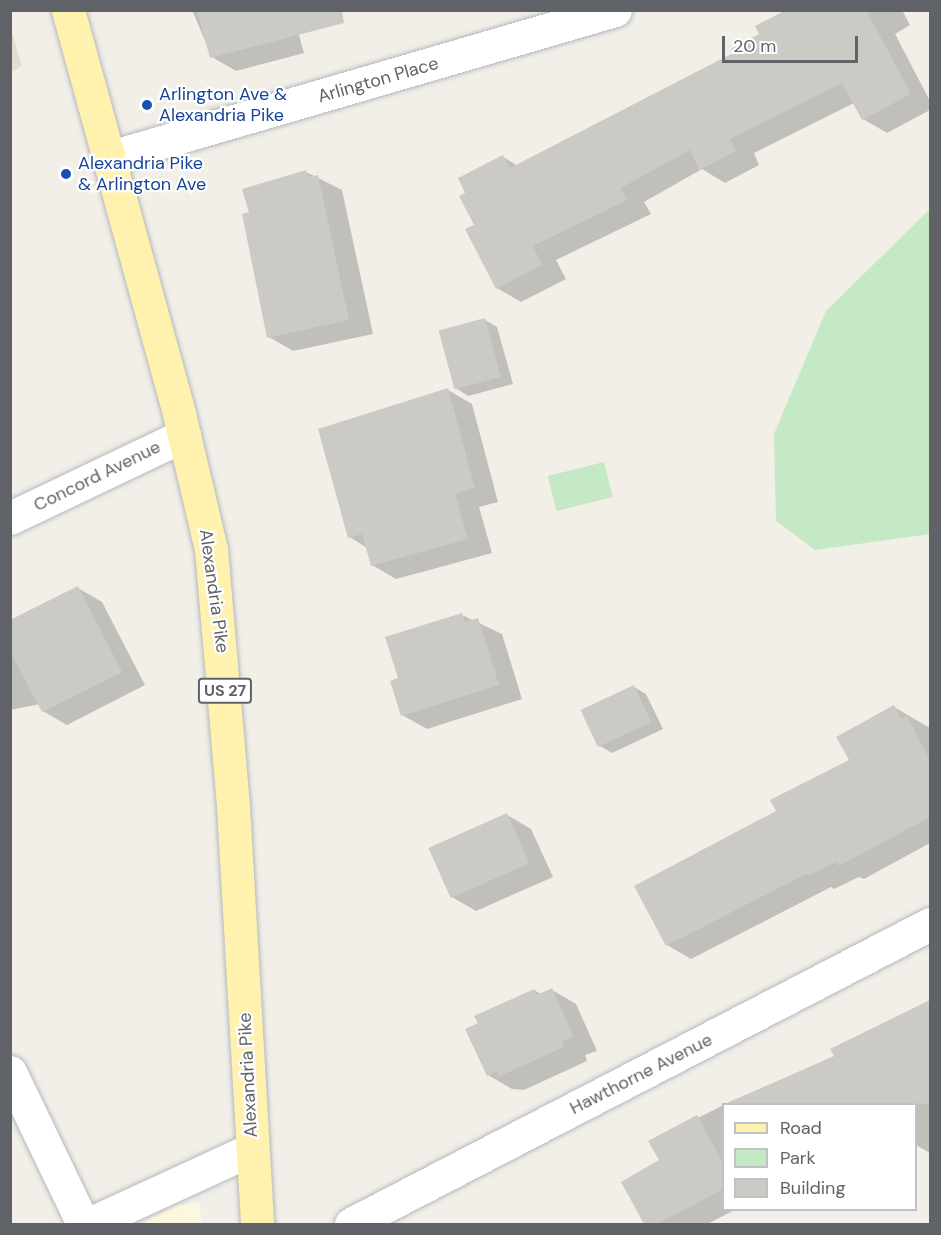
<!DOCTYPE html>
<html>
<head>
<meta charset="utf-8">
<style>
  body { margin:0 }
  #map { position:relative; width:941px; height:1235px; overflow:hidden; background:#f1efe8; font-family:"DM Sans",sans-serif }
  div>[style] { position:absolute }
  .commercial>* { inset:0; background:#fef7e0 }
  .education>* { inset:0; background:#e1ded6 }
  .green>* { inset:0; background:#c5e8c5; transform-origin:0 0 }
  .shadow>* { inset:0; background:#0003 }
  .building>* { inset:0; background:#cccac5; transform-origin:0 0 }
  .roads { filter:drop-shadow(0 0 2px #b5b8bc) drop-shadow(0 0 2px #b5b8bc) }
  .minor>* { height:33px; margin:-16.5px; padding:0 16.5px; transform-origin:16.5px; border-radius:16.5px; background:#fff }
  .major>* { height:33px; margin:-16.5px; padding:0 16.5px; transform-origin:16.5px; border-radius:16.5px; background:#fff2af }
  .dots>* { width:16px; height:16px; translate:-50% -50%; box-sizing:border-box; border:3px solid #fff; border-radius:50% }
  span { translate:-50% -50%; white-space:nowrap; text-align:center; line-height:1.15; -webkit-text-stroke:4.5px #fff; paint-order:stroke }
  .shield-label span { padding:2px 4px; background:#fff; border:2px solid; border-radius:4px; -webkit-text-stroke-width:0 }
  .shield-label { font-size:16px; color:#5f6368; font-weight:700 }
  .street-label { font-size:18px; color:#5f6368 }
  .transit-label { font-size:18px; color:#164399 }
  .left { translate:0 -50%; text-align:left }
  .frame { position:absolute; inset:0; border:12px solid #5f6368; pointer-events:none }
  .legend { position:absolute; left:722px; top:1103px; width:195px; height:108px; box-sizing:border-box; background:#fff; border:2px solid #bfc1c3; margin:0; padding:8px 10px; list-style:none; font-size:18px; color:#5f6368 }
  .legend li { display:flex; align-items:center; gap:12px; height:30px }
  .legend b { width:30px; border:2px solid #bfc1c3 }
  .scale { position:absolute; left:722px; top:36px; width:136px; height:27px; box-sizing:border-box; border:3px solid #5f6368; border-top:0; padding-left:8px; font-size:18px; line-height:21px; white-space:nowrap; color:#5f6368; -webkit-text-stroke:4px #fff; paint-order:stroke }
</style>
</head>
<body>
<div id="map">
  <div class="commercial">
    <div style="clip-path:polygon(200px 1203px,201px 1224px,141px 1224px,178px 1205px)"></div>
  </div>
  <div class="education">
    <div style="clip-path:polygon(10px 25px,22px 66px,11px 72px,10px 72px)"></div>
  </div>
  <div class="green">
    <div style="clip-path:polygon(930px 209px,930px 534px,815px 550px,776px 521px,774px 434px,826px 311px)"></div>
    <div style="left:604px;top:462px;width:36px;height:58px;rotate:76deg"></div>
  </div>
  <div class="shadow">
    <div style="clip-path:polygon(192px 10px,292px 10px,304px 53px,236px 71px,212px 57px)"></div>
    <div style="clip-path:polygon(790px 10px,902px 10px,910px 25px,895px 34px,930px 101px,930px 110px,887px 133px,863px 119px,854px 103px,754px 153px,759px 165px,725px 183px,702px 169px,644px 202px,651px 214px,556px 260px,566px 279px,521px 302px,497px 288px,467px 194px,503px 157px,518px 166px,735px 54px)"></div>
    <div style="clip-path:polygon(306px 172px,342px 190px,373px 334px,293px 351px,269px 337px,251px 213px)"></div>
    <div style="clip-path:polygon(485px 320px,497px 327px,513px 384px,468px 396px,456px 388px)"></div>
    <div style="clip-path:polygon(448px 390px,472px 404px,498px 502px,479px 507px,492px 553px,396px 579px,372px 565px,367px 548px,350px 537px)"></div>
    <div style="clip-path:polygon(78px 588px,102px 602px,145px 685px,67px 725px,43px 711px,40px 704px,10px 710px,10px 622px)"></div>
    <div style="clip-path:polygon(462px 615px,502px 634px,522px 699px,427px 729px,402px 715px,400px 679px)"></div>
    <div style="clip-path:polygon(634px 687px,646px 694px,663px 729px,612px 753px,600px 746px)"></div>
    <div style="clip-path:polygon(894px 707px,930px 728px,930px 843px,864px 879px,859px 877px,834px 889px,831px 887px,691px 959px,667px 945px,778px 812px,851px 761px)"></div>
    <div style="clip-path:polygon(507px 815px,531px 829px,553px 877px,476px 911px,452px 897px)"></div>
    <div style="clip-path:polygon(534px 990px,541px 994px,552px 990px,576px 1004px,597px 1051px,585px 1055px,587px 1061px,524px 1090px,512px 1089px,488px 1075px)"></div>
    <div style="clip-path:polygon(930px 1001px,930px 1153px,916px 1145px,916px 1104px,725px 1104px,836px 1056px)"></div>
    <div style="clip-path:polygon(724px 1105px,724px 1210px,735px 1210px,707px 1224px,646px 1224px,623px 1182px,661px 1161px,651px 1141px)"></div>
  </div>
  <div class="building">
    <div style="clip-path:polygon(197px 10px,342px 10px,344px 23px,210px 58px)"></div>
    <div style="clip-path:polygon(786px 10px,866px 10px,911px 94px,862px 120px,842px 83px,730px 139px,736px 151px,699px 170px,690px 150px,621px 188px,627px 200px,533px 246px,542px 265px,496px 289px,465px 229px,474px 225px,459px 196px,465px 193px,458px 178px,503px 155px,510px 168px,733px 53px,731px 49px,759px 34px,755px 26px)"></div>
    <div style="clip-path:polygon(306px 170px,308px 177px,318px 175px,349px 320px,267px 338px,242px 214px,249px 212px,242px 189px)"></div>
    <div style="left:485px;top:318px;width:61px;height:48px;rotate:75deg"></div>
    <div style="clip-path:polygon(448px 388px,475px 488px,455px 494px,468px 539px,371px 566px,362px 534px,348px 538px,318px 429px)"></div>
    <div style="clip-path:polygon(78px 586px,122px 672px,42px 712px,10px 651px,10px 620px)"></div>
    <div style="clip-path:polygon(462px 613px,465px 622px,478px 618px,499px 685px,401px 716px,390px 681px,398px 678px,385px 637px)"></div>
    <div style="left:634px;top:685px;width:41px;height:59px;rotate:65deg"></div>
    <div style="clip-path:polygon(894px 705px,901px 719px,907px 716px,930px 760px,930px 817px,839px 866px,836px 862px,809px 876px,808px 873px,666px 946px,634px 886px,776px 811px,770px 800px,849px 760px,836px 737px)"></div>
    <div style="left:507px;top:813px;width:55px;height:86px;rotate:66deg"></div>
    <div style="clip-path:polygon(552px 988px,574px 1037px,562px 1042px,564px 1047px,498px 1077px,497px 1072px,487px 1076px,465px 1029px,478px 1023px,474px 1016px,534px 989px,537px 995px)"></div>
    <div style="clip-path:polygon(930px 1000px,930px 1104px,725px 1104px,834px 1056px,830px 1049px)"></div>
    <div style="clip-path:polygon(697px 1115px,723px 1163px,723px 1189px,658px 1224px,644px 1224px,621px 1182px,659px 1160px,648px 1141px)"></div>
  </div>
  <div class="roads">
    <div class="minor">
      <div style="left:107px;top:158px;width:529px;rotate:-16.24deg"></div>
      <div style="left:10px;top:518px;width:193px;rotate:-25.5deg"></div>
      <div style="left:10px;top:1072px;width:169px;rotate:64.3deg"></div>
      <div style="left:89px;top:1224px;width:179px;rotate:-24.7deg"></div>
      <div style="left:351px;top:1224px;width:652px;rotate:-27.39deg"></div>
    </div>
    <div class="major">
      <div style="left:68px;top:10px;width:419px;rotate:74.6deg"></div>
      <div style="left:179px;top:414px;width:139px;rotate:76.7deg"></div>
      <div style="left:211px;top:549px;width:258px;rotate:85.1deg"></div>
      <div style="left:233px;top:806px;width:419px;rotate:86.7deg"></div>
    </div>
  </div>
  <div class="dots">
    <div style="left:147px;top:105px;background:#1a4fb4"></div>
    <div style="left:66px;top:174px;background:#1a4fb4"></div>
  </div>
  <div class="shield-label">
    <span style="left:225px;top:691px">US 27</span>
  </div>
  <div class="street-label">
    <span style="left:378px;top:80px;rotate:-16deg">Arlington Place</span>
    <span style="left:97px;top:476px;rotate:-26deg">Concord Avenue</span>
    <span style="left:214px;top:591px;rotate:82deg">Alexandria Pike</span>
    <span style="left:641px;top:1074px;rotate:-27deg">Hawthorne Avenue</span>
    <span style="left:248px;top:1075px;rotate:-93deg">Alexandria Pike</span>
  </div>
  <div class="transit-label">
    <span class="left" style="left:159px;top:105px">Arlington Ave &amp;<br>Alexandria Pike</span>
    <span class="left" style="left:78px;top:174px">Alexandria Pike<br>&amp; Arlington Ave</span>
  </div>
  <div class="frame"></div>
  <ul class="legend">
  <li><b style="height:8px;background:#fff2af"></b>Road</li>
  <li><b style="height:16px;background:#c5e8c5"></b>Park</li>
  <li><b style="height:16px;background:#cccac5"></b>Building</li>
  </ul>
  <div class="scale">20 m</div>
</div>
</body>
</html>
